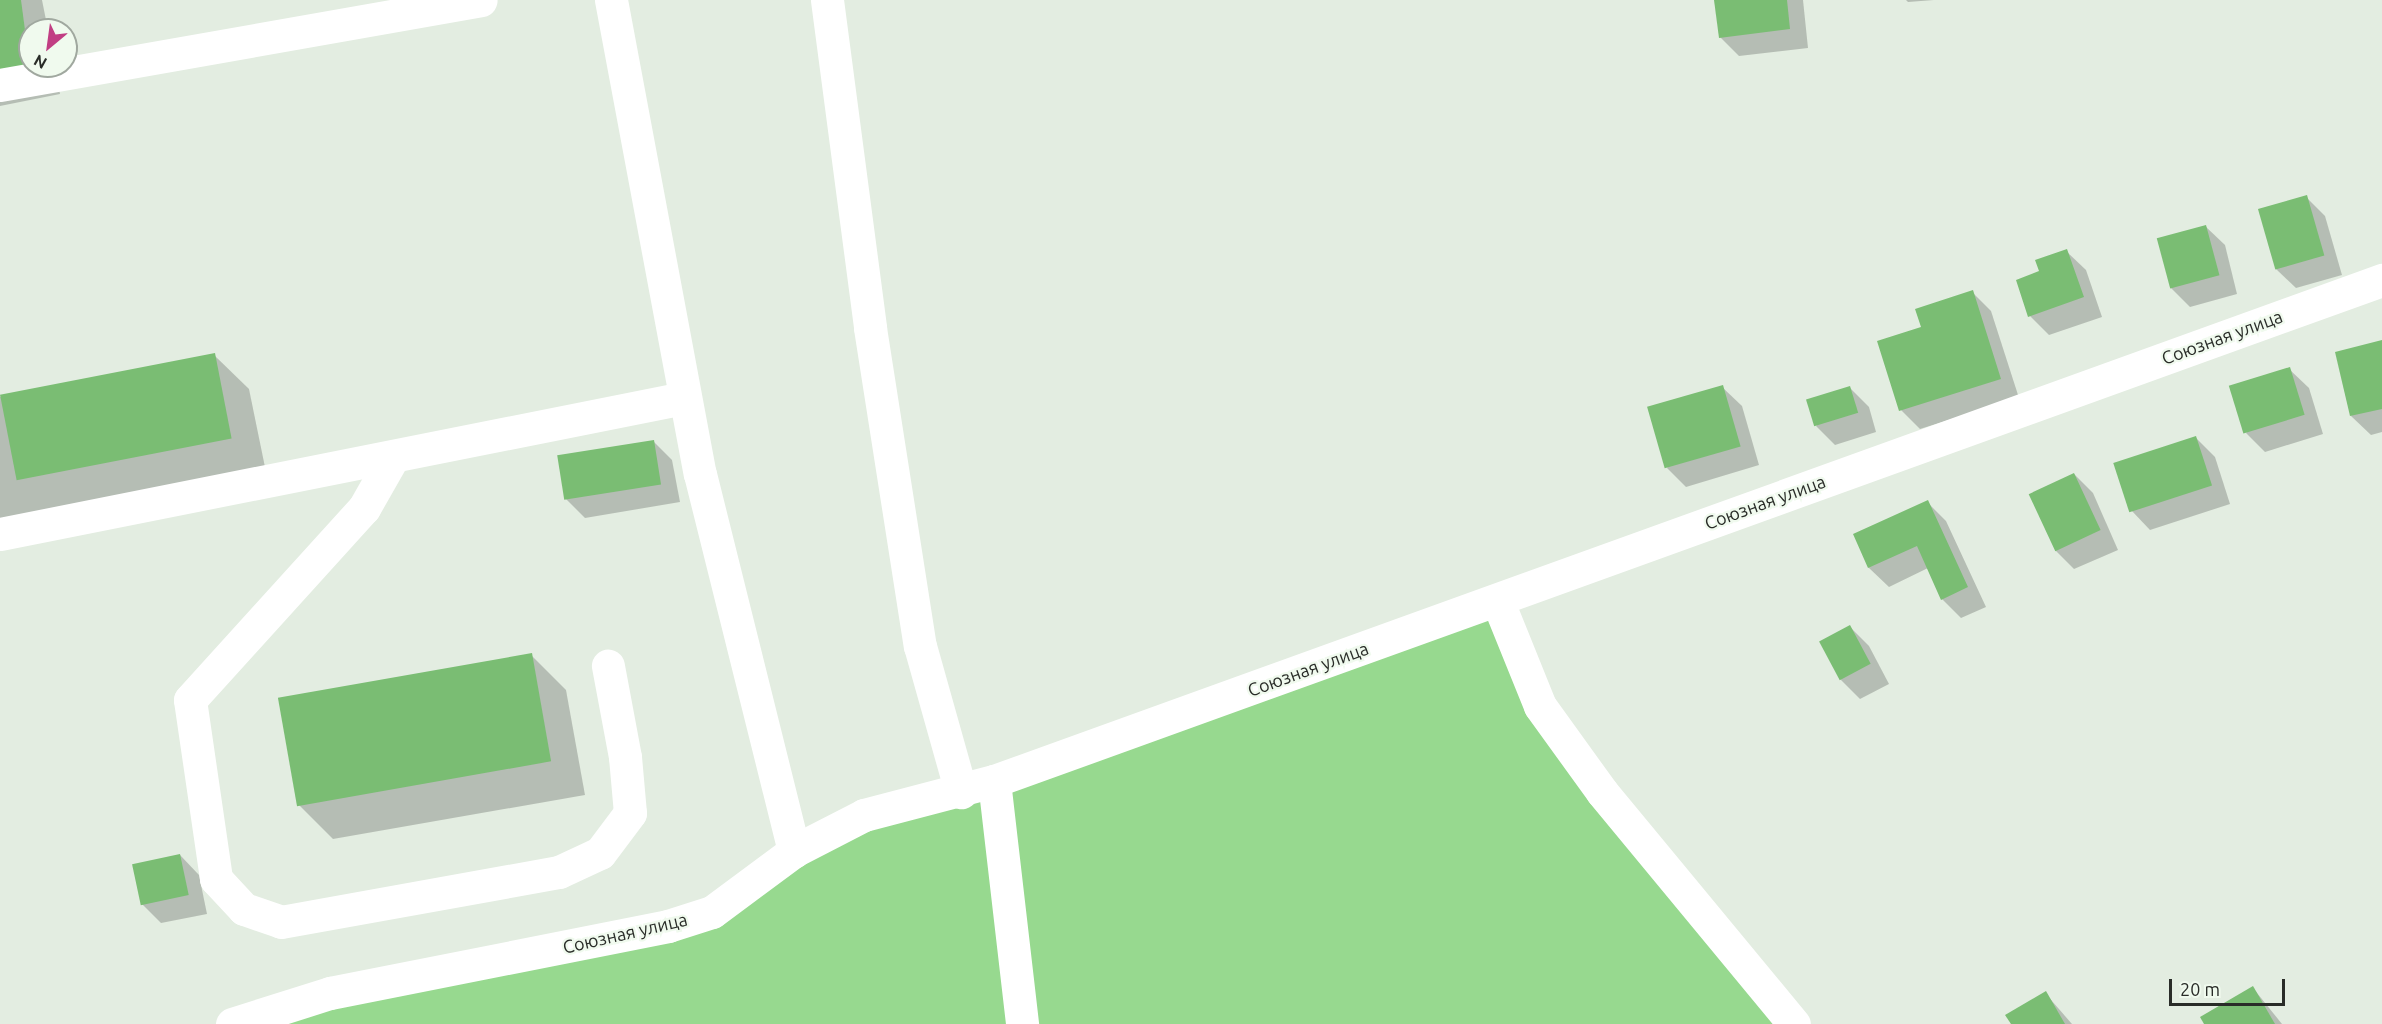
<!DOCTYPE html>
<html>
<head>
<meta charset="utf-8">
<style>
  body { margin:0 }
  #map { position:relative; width:2382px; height:1024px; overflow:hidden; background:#e3ede1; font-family:Ubuntu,sans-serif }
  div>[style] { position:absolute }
  .green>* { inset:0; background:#97d98f }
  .shadow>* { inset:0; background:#0003 }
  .building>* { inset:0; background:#7abd73; transform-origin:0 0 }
  .minor>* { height:33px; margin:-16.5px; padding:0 16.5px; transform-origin:16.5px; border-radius:16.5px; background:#fff }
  span { translate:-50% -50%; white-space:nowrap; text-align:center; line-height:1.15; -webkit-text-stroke:4.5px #f0faee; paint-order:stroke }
  .street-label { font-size:18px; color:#292c28 }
  .north { position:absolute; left:18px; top:18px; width:60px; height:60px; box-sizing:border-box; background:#f0faee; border:2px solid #a0a89f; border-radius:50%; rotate:209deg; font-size:16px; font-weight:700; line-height:24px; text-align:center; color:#292c28 }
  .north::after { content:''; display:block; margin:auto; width:21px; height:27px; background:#c13e83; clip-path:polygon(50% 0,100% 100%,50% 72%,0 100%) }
  .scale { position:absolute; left:2169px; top:979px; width:116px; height:27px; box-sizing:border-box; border:3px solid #292c28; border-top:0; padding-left:8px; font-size:18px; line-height:21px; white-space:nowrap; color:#292c28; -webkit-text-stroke:4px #f0faee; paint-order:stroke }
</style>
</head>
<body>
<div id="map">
  <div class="green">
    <div style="clip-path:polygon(1498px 602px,1540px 706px,1794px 1024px,232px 1024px,668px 926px,794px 851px)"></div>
  </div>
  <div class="shadow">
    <div style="clip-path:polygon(0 0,42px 0,48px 30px,30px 30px,30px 66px,55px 66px,60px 94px,0 106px)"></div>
    <div style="clip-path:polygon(1716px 0,1803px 0,1808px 48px,1739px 56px,1720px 37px)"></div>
    <div style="clip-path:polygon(1906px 0,1934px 0,1908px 2px)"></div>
    <div style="clip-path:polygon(2306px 197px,2325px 216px,2342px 275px,2296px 288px,2276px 269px)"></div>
    <div style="clip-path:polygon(2205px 226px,2225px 245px,2237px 294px,2190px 307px,2171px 288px)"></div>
    <div style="clip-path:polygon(2066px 251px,2086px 270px,2102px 317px,2049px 335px,2030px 316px,2041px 272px)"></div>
    <div style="clip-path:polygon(1972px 292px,1991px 311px,2019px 398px,1920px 429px,1901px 410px,1923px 328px)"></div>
    <div style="clip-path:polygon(2382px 343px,2382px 432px,2371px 435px,2351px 416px)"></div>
    <div style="clip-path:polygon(214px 355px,249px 389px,266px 472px,0 525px,0 397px)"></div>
    <div style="clip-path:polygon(2289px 369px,2309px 388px,2323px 434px,2265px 452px,2246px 433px)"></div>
    <div style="clip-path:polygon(1722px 387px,1742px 406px,1759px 465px,1686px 487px,1667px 468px)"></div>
    <div style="clip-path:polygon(1850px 388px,1869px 407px,1876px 432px,1835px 445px,1816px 426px)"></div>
    <div style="clip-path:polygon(2196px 438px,2215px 457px,2230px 504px,2150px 530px,2131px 510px)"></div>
    <div style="clip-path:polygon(653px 441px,672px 460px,680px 502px,585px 518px,566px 499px)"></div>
    <div style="clip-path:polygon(2074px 474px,2093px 493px,2118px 550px,2074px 569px,2055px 550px)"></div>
    <div style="clip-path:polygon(1927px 502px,1946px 521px,1986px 607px,1961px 618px,1942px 599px,1928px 568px,1889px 587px,1869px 568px,1855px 535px)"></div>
    <div style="clip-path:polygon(1850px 627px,1869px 646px,1889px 684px,1860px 699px,1841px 680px)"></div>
    <div style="clip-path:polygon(531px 655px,566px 690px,585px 795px,333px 839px,299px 805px)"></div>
    <div style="clip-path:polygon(180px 855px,199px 875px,207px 914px,161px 923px,142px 904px)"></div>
    <div style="clip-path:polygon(2253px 988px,2282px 1024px,2206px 1024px)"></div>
    <div style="clip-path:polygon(2045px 993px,2072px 1024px,2013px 1024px)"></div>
  </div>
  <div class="building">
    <div style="clip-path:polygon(0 0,21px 0,30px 68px,0 73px)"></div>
    <div style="clip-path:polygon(1714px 0,1787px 0,1790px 29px,1719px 38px)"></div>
    <div style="left:2307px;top:195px;width:63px;height:51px;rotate:74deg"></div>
    <div style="left:2206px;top:225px;width:52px;height:51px;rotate:75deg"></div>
    <div style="clip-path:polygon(2067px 249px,2084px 297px,2028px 317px,2016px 280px,2039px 271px,2035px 260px)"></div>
    <div style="clip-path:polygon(1973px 290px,2001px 379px,1899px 411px,1877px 341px,1921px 327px,1915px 309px)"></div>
    <div style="clip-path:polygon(2382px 340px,2382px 409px,2350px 416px,2335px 352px)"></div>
    <div style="left:215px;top:353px;width:87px;height:219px;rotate:79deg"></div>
    <div style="left:2290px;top:367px;width:50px;height:64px;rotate:73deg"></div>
    <div style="left:1723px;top:385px;width:64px;height:79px;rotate:74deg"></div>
    <div style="left:1850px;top:386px;width:28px;height:46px;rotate:73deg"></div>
    <div style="left:2196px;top:436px;width:52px;height:87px;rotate:72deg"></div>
    <div style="left:654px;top:440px;width:45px;height:98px;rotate:81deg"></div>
    <div style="left:2074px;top:473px;width:63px;height:50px;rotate:65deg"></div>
    <div style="clip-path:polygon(1928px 500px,1968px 587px,1941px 600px,1917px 546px,1868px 568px,1853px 534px)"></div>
    <div style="left:1850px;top:625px;width:44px;height:35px;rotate:62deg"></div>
    <div style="left:532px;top:653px;width:110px;height:258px;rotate:80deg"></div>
    <div style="left:180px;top:854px;width:42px;height:49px;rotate:78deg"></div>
    <div style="clip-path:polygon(2253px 986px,2275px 1024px,2204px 1024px,2200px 1017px)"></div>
    <div style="clip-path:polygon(2046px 991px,2065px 1024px,2011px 1024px,2005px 1015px)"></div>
  </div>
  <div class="minor">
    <div style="left:611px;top:0;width:482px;rotate:79.4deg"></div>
    <div style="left:700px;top:474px;width:389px;rotate:76deg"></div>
    <div style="left:827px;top:0;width:331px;rotate:82.5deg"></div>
    <div style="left:870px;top:328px;width:322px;rotate:81.1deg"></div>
    <div style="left:920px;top:646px;width:152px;rotate:74.3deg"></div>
    <div style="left:0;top:85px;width:488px;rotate:-10deg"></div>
    <div style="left:393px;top:457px;width:59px;rotate:119.6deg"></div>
    <div style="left:364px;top:508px;width:259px;rotate:132.2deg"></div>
    <div style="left:190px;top:700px;width:181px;rotate:81.7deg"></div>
    <div style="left:216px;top:879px;width:41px;rotate:47deg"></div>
    <div style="left:244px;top:909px;width:39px;rotate:19deg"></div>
    <div style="left:281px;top:922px;width:282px;rotate:-10.2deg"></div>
    <div style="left:559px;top:872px;width:45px;rotate:-24.9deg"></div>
    <div style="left:600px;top:853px;width:50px;rotate:-53.1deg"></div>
    <div style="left:630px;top:813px;width:56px;rotate:-95.1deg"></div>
    <div style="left:625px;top:757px;width:93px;rotate:-100.6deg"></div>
    <div style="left:0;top:534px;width:697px;rotate:-11.25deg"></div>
    <div style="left:1498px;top:602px;width:112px;rotate:68deg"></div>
    <div style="left:1540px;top:706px;width:106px;rotate:54.2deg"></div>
    <div style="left:1602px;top:792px;width:301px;rotate:50.4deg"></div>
    <div style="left:994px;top:781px;width:245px;rotate:83.4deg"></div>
    <div style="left:232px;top:1024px;width:103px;rotate:-17.6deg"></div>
    <div style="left:330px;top:993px;width:345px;rotate:-11.2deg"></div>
    <div style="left:668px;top:926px;width:46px;rotate:-17.7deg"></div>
    <div style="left:712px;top:912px;width:102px;rotate:-36.6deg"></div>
    <div style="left:794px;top:851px;width:79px;rotate:-27.2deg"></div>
    <div style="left:864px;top:815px;width:134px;rotate:-14.7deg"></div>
    <div style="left:994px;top:781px;width:1476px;rotate:-19.85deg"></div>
  </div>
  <div class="street-label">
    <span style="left:2222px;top:337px;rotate:-20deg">Союзная улица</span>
    <span style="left:1765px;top:502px;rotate:-20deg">Союзная улица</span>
    <span style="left:1308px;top:669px;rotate:-20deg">Союзная улица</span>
    <span style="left:625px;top:933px;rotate:-13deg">Союзная улица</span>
  </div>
  <div class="north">N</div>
  <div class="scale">20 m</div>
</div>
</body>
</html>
